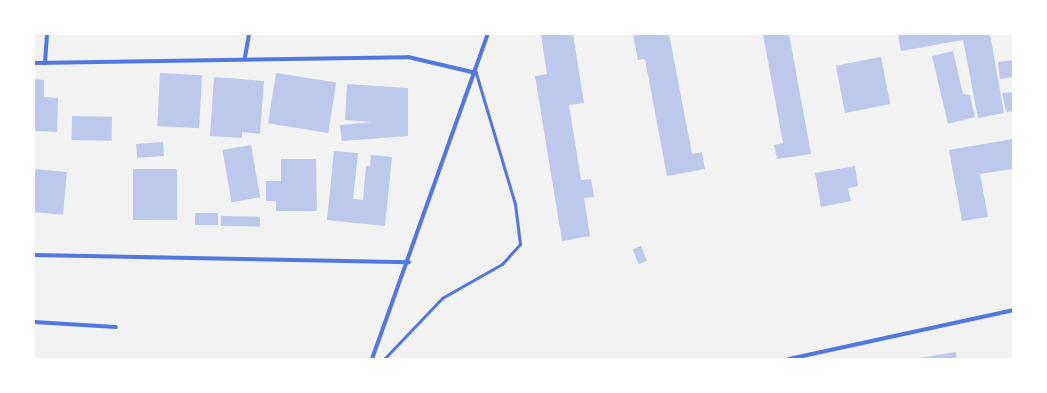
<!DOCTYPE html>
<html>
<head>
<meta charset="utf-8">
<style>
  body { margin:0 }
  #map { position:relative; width:1047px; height:393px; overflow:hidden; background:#f2f2f2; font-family:Ubuntu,sans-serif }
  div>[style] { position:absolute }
  .building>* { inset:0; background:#bdc9ec; transform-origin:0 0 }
  .service>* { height:3px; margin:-1.5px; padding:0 1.5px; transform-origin:1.5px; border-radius:1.5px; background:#5277de }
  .minor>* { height:4px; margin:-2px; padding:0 2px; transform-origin:2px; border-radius:2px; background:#5277de }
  span { translate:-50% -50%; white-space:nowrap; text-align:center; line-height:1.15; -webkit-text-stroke:4px #fff; paint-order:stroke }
  .frame { position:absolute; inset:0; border:35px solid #fff; pointer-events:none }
</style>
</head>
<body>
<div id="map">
  <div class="building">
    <div style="clip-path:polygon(541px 34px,573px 34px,584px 103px,569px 105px,581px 180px,591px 179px,594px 197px,584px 198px,590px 236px,562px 241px,535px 76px,547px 74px)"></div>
    <div style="clip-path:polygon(633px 34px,669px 34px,692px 154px,702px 152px,705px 169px,667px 176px,645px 59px,638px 60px)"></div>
    <div style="clip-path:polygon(763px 34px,789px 34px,811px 154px,777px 159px,774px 145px,783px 143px)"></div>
    <div style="clip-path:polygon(898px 34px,990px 34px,1004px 113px,978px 118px,963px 40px,901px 51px)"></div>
    <div style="clip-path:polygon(953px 51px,963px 94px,970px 95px,975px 117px,948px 124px,932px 56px)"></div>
    <div style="left:881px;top:57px;width:48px;height:46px;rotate:79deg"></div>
    <div style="clip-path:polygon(1013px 60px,1013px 77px,1000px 79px,998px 62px)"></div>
    <div style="left:160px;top:73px;width:42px;height:53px;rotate:3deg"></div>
    <div style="left:276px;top:73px;width:61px;height:51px;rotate:9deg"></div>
    <div style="clip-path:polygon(214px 77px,264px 81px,260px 134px,242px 132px,242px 138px,210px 136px)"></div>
    <div style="clip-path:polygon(34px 79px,44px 80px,44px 97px,58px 98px,57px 132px,34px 131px)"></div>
    <div style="clip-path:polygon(347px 84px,408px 88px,408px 136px,342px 141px,340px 125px,373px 122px,345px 120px)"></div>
    <div style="clip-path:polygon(1013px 92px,1013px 111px,1006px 112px,1002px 93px)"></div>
    <div style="left:72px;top:116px;width:40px;height:24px;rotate:1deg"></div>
    <div style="clip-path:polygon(1013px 139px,1013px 169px,980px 174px,988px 217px,962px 221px,949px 150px)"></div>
    <div style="left:163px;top:142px;width:14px;height:27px;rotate:86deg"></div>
    <div style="left:251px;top:145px;width:53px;height:29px;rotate:80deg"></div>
    <div style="clip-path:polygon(334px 151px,358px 153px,353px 199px,363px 200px,366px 166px,370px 166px,371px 155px,392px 157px,385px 226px,327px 220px)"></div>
    <div style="clip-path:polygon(281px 159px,316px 159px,317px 211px,276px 211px,276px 201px,266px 201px,266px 181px,281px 181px)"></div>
    <div style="clip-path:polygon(855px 166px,858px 186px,848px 188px,851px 201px,821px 207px,815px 173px)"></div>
    <div style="left:34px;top:169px;width:33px;height:43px;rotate:5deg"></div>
    <div style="left:133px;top:169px;width:44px;height:51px"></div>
    <div style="left:195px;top:213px;width:23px;height:12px"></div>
    <div style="left:221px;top:216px;width:39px;height:10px;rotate:1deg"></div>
    <div style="left:641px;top:246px;width:16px;height:9px;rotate:68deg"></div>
    <div style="clip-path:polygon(956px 352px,957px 359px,919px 359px,919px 358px)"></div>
  </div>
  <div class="service">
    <div style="left:384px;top:359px;width:84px;rotate:-46.4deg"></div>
    <div style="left:442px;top:298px;width:69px;rotate:-29.5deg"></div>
    <div style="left:502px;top:264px;width:27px;rotate:-48deg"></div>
    <div style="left:520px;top:244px;width:40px;rotate:-97.1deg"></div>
    <div style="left:515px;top:204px;width:137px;rotate:-106.6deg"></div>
  </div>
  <div class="minor">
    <div style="left:245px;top:57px;width:23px;rotate:-80deg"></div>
    <div style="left:34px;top:63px;width:374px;rotate:-0.9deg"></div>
    <div style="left:408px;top:57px;width:70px;rotate:13.2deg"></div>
    <div style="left:45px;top:63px;width:29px;rotate:-86deg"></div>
    <div style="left:34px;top:255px;width:375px;rotate:1.1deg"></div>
    <div style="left:34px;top:322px;width:82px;rotate:3.5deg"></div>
    <div style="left:372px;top:359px;width:345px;rotate:-70.4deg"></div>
    <div style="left:789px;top:359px;width:229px;rotate:-12.3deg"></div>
  </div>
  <div class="frame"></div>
</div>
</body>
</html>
